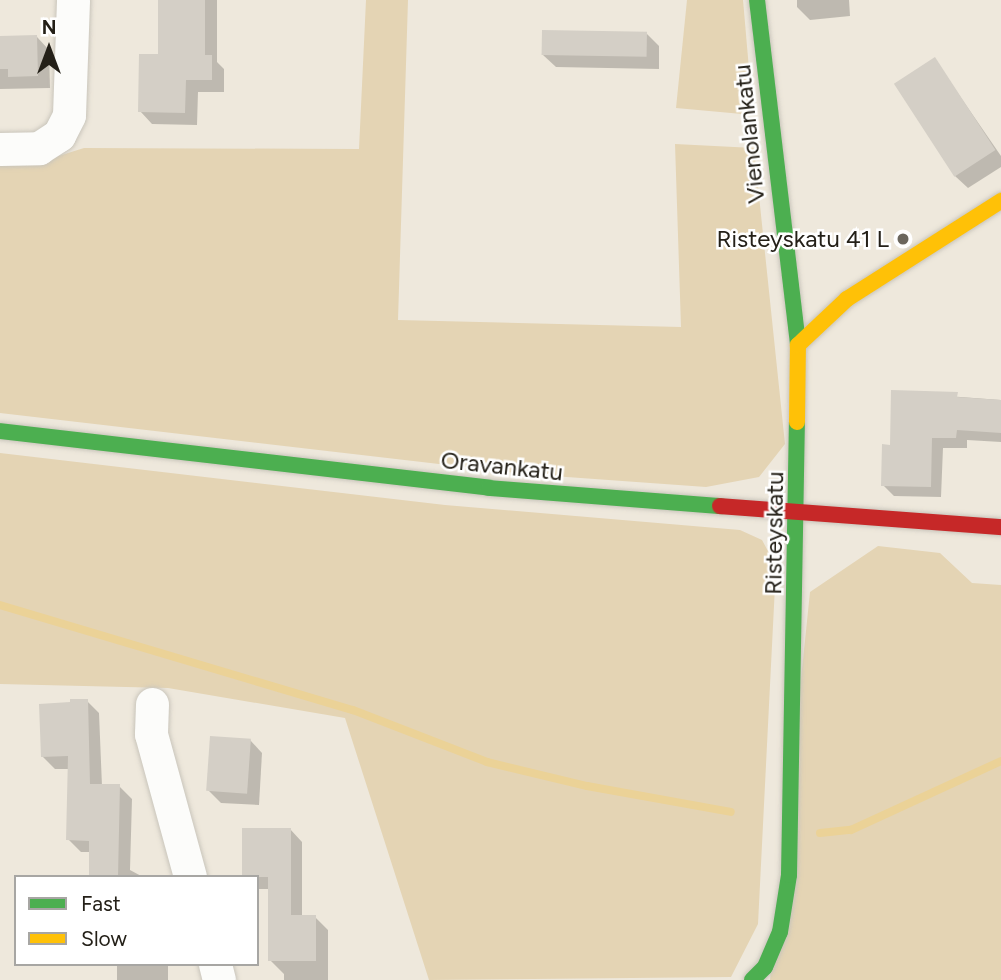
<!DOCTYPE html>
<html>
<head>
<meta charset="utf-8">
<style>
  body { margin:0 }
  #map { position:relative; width:1001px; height:980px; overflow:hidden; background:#eee8dc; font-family:Figtree,sans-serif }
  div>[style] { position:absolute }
  .green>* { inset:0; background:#e4d4b4 }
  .shadow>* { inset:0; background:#0003; transform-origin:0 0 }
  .stream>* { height:8px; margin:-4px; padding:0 4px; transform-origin:4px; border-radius:4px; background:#ebd297 }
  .building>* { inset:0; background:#d4cfc6; transform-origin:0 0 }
  .roads { filter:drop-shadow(0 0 2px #c9c5bb) drop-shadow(0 0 2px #c9c5bb) }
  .street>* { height:33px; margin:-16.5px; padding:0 16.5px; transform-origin:16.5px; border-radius:16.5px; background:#fcfcfa }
  .fast>* { height:16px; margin:-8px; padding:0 8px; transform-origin:8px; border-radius:8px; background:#4caf50 }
  .slow>* { height:16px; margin:-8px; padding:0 8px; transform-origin:8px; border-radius:8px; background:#ffc107 }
  .jam>* { height:16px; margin:-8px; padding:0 8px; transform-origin:8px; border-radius:8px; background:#c62828 }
  .dots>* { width:19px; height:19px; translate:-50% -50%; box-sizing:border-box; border:4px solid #fff; border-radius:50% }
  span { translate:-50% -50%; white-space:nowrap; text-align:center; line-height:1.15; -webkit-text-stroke:5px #fff; paint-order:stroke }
  .street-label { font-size:24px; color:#242018 }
  .poi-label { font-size:24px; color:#242018 }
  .right { translate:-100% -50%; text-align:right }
  .legend { position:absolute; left:14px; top:875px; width:245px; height:91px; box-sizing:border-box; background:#fff; border:2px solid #a7a6a3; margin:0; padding:9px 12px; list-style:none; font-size:21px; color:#242018 }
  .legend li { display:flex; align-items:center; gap:14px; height:35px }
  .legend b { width:35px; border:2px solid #a7a6a3 }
  .north { position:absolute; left:14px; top:14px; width:70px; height:70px; -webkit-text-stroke:5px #fff; paint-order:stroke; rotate:0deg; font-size:19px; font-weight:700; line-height:28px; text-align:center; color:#242018 }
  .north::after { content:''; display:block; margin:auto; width:24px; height:32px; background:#242018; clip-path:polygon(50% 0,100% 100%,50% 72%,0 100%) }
</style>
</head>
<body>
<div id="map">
  <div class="green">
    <div style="clip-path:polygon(366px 0,408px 0,398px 320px,681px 327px,675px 144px,754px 148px,785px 444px,759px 477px,706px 487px,525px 474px,0 413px,0 164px,33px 164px,84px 148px,359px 149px)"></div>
    <div style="clip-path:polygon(687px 0,743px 0,753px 115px,676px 108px)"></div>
    <div style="clip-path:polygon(0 453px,445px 505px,740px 530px,762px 540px,776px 566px,758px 924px,731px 977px,429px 980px,345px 718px,168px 688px,0 684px)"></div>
    <div style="clip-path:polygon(878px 546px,940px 553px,972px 583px,1001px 585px,1001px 980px,770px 980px,810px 592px)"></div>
  </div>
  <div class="shadow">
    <div style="clip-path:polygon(160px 0,217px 0,217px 62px,224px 69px,224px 92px,198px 92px,197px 125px,152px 124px,140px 111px,160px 56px)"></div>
    <div style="clip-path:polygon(797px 0,849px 0,850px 16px,810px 20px,797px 7px)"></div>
    <div style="clip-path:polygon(647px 34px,659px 46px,659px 69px,556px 67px,543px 55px)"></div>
    <div style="clip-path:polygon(0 37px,37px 37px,49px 50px,50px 88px,0 89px)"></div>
    <div style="clip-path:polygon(935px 60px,1001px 156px,1001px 167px,968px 188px,955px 176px)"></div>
    <div style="clip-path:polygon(893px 392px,1001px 400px,1001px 442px,967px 440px,967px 448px,943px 448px,941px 497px,894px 496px,883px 485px,892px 446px)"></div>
    <div style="clip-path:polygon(87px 701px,99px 713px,102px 786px,119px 786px,132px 799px,130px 870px,143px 877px,91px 877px,91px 852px,81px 852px,68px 839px,70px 769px,55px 769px,42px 756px)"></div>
    <div style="clip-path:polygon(250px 740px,262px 753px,259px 805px,221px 803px,208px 790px)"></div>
    <div style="clip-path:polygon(290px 829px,302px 842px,302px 917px,315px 917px,328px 930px,328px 980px,284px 980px,284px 974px,270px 960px,270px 889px,257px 889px,257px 877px)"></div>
    <div style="left:117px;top:964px;width:51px;height:16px"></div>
  </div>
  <div class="stream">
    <div style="left:0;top:605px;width:368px;rotate:16.6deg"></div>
    <div style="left:353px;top:710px;width:144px;rotate:21.2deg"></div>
    <div style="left:487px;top:762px;width:103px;rotate:13.5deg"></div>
    <div style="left:587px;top:786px;width:146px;rotate:10.2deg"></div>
    <div style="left:820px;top:833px;width:31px;rotate:-6deg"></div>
    <div style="left:851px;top:830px;width:165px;rotate:-24.7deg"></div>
  </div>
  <div class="building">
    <div style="clip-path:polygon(158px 0,205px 0,205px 55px,212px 55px,212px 80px,186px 80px,185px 113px,138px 112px,139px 54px,158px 54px)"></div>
    <div style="left:542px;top:30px;width:105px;height:25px;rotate:1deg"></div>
    <div style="clip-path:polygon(37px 35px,38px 76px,8px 77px,8px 69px,0 69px,0 36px)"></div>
    <div style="left:935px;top:57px;width:111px;height:49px;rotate:57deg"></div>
    <div style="clip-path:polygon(891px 390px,958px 392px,957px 397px,1001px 400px,1001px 433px,957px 430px,956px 438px,932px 438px,931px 487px,881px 486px,882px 444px,890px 445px)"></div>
    <div style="clip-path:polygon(70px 699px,88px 699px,90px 784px,120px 784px,118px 877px,89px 877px,89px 841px,66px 840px,68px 756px,41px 757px,39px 704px,70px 702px)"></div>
    <div style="left:210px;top:736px;width:41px;height:55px;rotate:4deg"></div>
    <div style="clip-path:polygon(242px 828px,291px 828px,291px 915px,316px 915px,316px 961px,268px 961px,268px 877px,242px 877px)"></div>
  </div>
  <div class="roads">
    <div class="street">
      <div style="left:0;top:149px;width:39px;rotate:-1deg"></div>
      <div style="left:39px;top:148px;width:24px;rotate:-33deg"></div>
      <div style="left:59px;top:135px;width:22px;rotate:-63deg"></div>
      <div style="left:69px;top:115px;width:115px;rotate:-88deg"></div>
      <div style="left:152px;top:704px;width:30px;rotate:92deg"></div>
      <div style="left:151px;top:734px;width:148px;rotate:74.7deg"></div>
      <div style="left:215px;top:964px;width:16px;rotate:76deg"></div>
    </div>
    <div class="fast">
      <div style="left:757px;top:0;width:347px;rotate:83.2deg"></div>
      <div style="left:0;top:431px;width:492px;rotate:6.6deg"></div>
      <div style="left:489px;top:488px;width:232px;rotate:4.5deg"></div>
      <div style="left:752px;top:980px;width:18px;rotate:-45deg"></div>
      <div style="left:765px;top:967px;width:38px;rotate:-67deg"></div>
      <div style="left:780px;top:932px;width:58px;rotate:-81deg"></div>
      <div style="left:789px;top:875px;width:453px;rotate:-89deg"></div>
    </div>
    <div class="slow">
      <div style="left:797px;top:422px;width:77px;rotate:-89.3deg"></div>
      <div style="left:798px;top:345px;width:67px;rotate:-43.2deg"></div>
      <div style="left:847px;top:299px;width:183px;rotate:-32.5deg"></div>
    </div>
    <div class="jam">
      <div style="left:720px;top:506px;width:282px;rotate:4.3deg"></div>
    </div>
  </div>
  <div class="dots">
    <div style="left:903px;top:239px;background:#6b665d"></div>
  </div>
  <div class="street-label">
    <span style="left:749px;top:134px;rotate:-96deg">Vienolankatu</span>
    <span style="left:502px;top:466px;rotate:6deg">Oravankatu</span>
    <span style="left:774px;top:533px;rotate:-89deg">Risteyskatu</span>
  </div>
  <div class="poi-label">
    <span class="right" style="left:889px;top:239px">Risteyskatu 41 L</span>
  </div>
  <ul class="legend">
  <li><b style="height:9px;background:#4caf50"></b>Fast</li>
  <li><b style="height:9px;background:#ffc107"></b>Slow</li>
  </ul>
  <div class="north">N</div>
</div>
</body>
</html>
